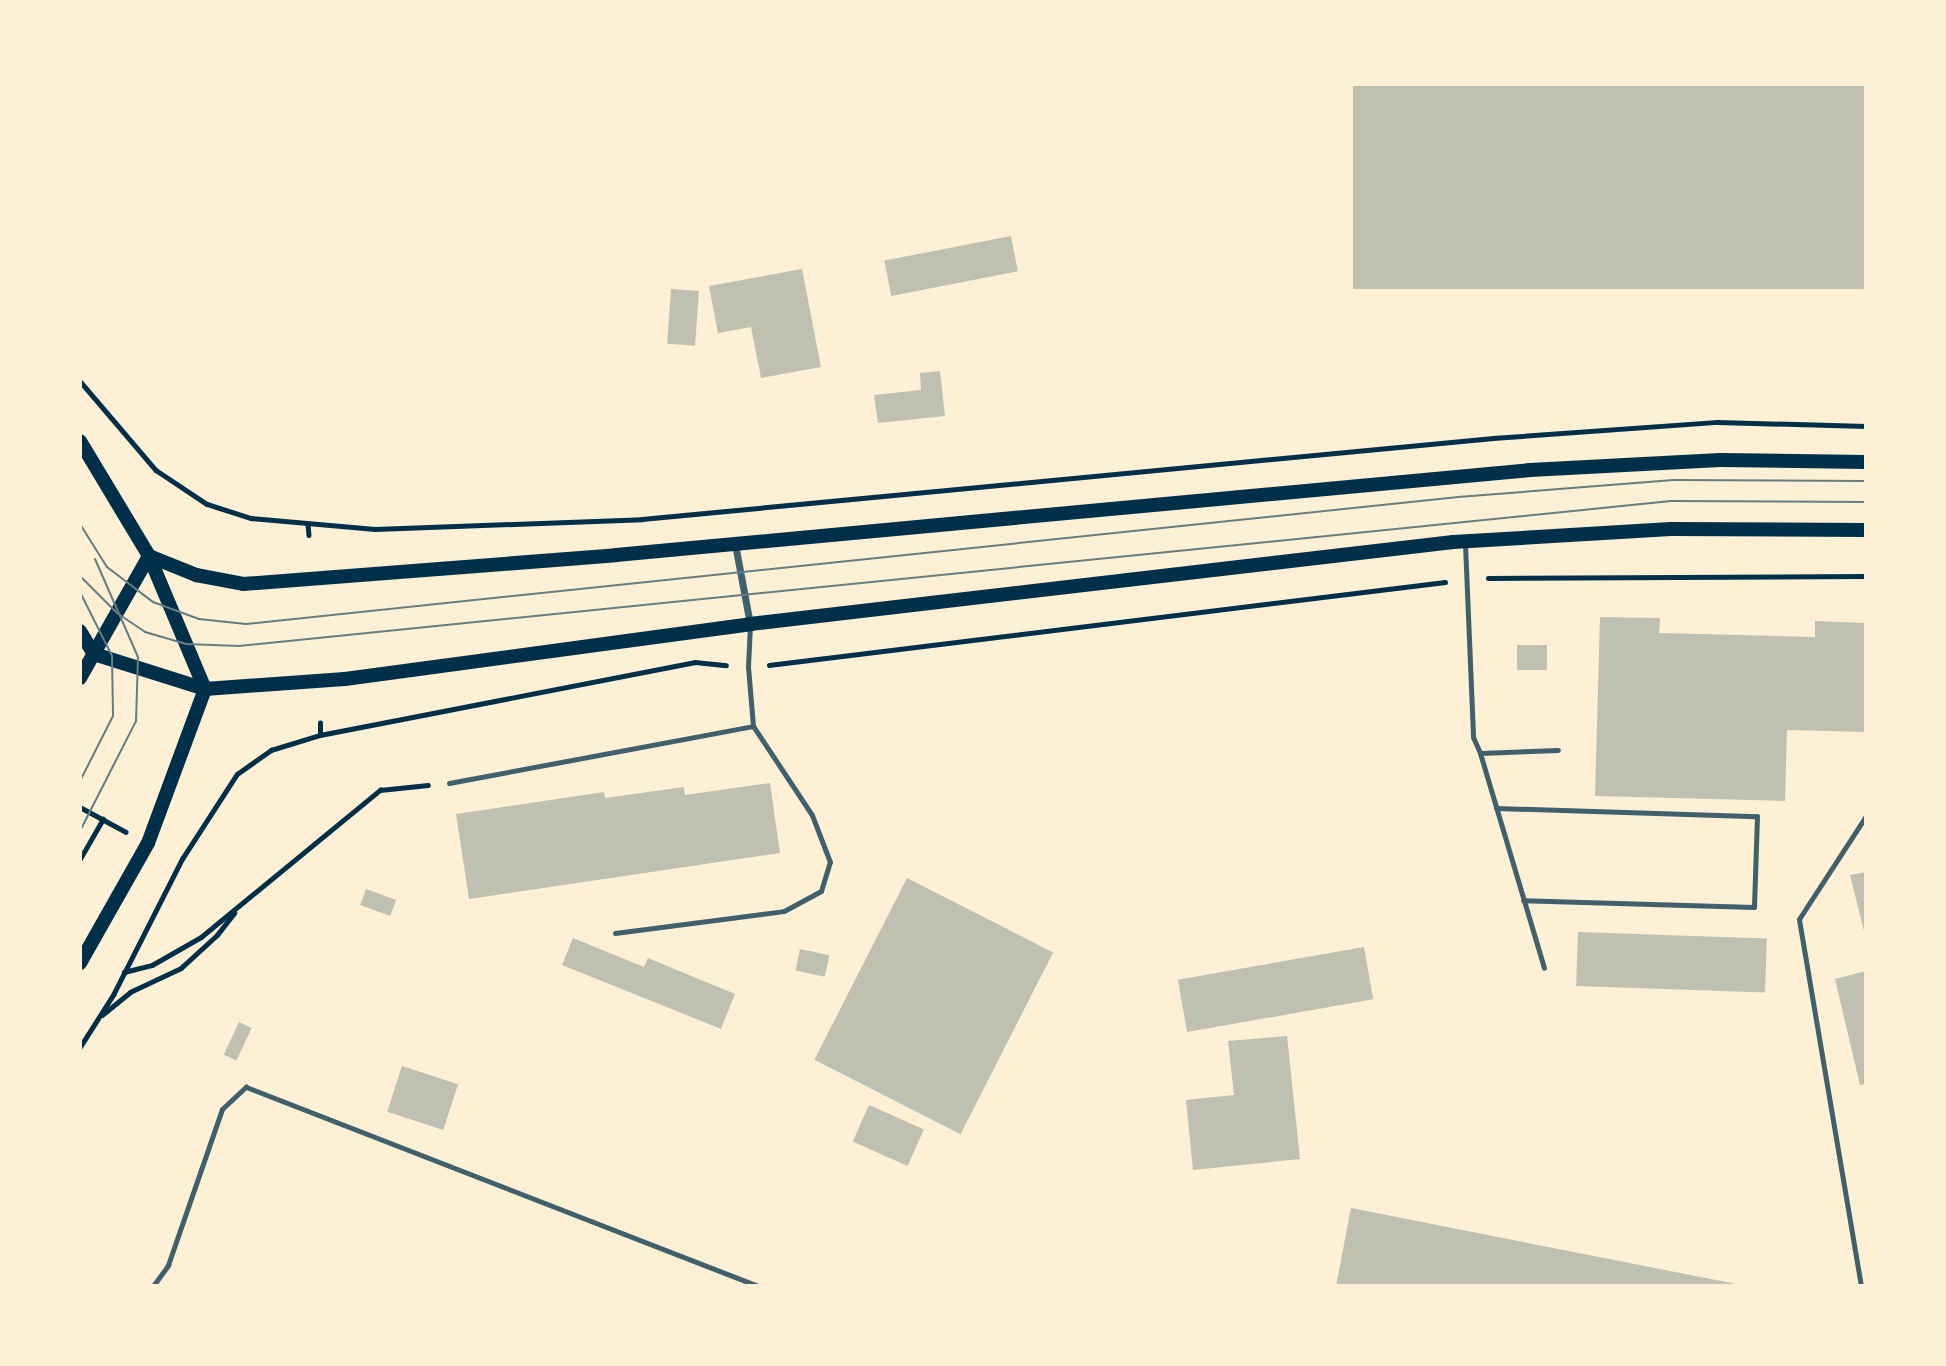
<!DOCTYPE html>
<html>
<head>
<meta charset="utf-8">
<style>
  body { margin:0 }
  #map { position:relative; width:1946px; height:1366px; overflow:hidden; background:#fdf0d5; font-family:Mulish,sans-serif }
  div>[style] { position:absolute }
  .building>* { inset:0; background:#bec0b2; transform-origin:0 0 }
  .path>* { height:4.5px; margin:-2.25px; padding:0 2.25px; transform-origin:2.25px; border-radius:2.25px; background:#003049 }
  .service>* { height:5px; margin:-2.5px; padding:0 2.5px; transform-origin:2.5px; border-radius:2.5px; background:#3f606c }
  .minor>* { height:7px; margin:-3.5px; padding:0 3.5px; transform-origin:3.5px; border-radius:3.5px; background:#3f606c }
  .secondary>* { height:14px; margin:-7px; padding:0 7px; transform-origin:7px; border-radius:7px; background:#003049 }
  .tram>* { height:2px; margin:-1px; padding:0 1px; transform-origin:1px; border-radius:1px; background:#657d81 }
  span { translate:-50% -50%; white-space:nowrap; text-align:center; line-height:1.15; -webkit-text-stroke:5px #fdf0d5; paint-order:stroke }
  .frame { position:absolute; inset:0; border:82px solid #fdf0d5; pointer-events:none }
</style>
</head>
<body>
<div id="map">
  <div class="building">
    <div style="left:1866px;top:86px;width:203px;height:513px;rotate:90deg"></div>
    <div style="left:1011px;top:236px;width:36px;height:129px;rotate:79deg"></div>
    <div style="clip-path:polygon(802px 269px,821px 367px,761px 378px,751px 327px,718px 333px,709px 286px)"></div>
    <div style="left:671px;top:289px;width:28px;height:55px;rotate:4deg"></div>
    <div style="clip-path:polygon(940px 371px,945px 416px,878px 423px,874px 395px,921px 390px,920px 373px)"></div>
    <div style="clip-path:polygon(1600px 617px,1660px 618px,1659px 633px,1815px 637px,1815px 621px,1866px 623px,1866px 732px,1787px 730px,1785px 801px,1595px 796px)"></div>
    <div style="left:1517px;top:645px;width:30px;height:25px"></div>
    <div style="clip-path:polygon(770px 783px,780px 853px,469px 899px,456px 814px,604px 792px,605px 798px,684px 787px,685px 795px)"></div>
    <div style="clip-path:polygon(1866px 872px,1866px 935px,1865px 935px,1850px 875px)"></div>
    <div style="left:907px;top:878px;width:164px;height:204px;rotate:27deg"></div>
    <div style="left:366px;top:889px;width:32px;height:17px;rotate:20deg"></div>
    <div style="left:1578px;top:932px;width:189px;height:54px;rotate:2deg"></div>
    <div style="clip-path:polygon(573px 938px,644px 967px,648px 958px,735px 994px,721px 1029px,562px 965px)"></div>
    <div style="left:1364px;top:947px;width:53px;height:189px;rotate:80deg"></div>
    <div style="left:800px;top:949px;width:30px;height:22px;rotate:12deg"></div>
    <div style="clip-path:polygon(1866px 971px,1866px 1084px,1860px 1085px,1835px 979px)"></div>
    <div style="left:239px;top:1022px;width:14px;height:36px;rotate:25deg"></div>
    <div style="clip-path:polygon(1287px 1036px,1300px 1159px,1193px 1170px,1186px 1100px,1234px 1095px,1228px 1041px)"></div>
    <div style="left:402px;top:1066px;width:59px;height:48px;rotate:18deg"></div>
    <div style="left:869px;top:1105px;width:60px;height:40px;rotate:24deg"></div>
    <div style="clip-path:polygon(1351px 1208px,1736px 1284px,1736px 1286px,1336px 1286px)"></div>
  </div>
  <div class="path">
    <div style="left:80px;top:381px;width:117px;rotate:49.5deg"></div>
    <div style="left:156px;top:470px;width:61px;rotate:33.7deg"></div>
    <div style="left:207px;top:504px;width:46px;rotate:17.7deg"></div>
    <div style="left:251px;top:518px;width:124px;rotate:5.1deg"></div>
    <div style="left:375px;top:529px;width:267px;rotate:-2.1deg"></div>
    <div style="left:642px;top:519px;width:855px;rotate:-5.44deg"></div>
    <div style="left:1493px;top:438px;width:225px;rotate:-4.1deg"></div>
    <div style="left:1717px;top:422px;width:149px;rotate:1.5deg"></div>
    <div style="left:308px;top:524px;width:11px;rotate:85deg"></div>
    <div style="left:1488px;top:578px;width:378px;rotate:-0.3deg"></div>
    <div style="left:769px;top:665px;width:681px;rotate:-7deg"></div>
    <div style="left:320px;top:735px;width:12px;rotate:-90deg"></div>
    <div style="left:80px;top:807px;width:52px;rotate:28.5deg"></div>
    <div style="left:80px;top:859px;width:46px;rotate:-60.1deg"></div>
    <div style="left:124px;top:972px;width:29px;rotate:-14deg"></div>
    <div style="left:152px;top:965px;width:56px;rotate:-29.7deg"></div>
    <div style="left:201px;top:937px;width:232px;rotate:-39.4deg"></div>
    <div style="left:380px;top:790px;width:48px;rotate:-5.9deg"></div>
    <div style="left:102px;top:1015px;width:36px;rotate:-39deg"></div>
    <div style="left:130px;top:992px;width:56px;rotate:-25.2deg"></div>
    <div style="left:181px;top:968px;width:49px;rotate:-42.5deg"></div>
    <div style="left:217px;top:935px;width:28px;rotate:-52deg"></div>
    <div style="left:80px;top:1047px;width:62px;rotate:-57.6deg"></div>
    <div style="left:113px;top:995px;width:153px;rotate:-63.1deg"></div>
    <div style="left:182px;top:859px;width:101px;rotate:-57.1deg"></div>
    <div style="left:237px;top:774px;width:42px;rotate:-35.2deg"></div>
    <div style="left:271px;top:750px;width:51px;rotate:-17deg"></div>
    <div style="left:320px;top:735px;width:382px;rotate:-11deg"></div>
    <div style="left:695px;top:662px;width:31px;rotate:6deg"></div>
  </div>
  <div class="service">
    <div style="left:1465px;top:544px;width:193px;rotate:87.6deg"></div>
    <div style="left:1473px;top:737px;width:17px;rotate:66deg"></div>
    <div style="left:1480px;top:753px;width:78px;rotate:-2.2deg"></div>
    <div style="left:1480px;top:753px;width:224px;rotate:73.4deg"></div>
    <div style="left:449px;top:783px;width:309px;rotate:-10.6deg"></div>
    <div style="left:753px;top:726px;width:59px;rotate:-94.8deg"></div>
    <div style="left:748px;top:667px;width:43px;rotate:-87.3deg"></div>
    <div style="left:1496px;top:808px;width:261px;rotate:1.8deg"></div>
    <div style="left:1757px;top:816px;width:91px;rotate:91.9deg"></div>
    <div style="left:1754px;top:907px;width:231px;rotate:-178.3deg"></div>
    <div style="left:615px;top:933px;width:170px;rotate:-7.4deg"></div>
    <div style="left:784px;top:911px;width:42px;rotate:-28.4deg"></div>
    <div style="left:821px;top:891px;width:30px;rotate:-73deg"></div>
    <div style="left:830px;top:862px;width:50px;rotate:-111deg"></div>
    <div style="left:812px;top:815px;width:107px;rotate:-123.5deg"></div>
    <div style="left:153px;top:1286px;width:26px;rotate:-54deg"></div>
    <div style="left:168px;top:1265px;width:165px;rotate:-70.9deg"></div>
    <div style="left:222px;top:1109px;width:33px;rotate:-43deg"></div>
    <div style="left:246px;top:1087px;width:549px;rotate:21.24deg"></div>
    <div style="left:1861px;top:1286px;width:372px;rotate:-99.6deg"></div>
    <div style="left:1799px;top:919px;width:123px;rotate:-57deg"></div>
  </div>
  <div class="minor">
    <div style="left:735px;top:544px;width:81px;rotate:79.4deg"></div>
  </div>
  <div class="secondary">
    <div style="left:80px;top:441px;width:134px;rotate:59deg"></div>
    <div style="left:149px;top:556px;width:144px;rotate:67.2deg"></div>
    <div style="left:205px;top:689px;width:164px;rotate:110.3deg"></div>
    <div style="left:148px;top:843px;width:138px;rotate:119.5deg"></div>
    <div style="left:149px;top:556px;width:51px;rotate:22deg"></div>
    <div style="left:196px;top:575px;width:48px;rotate:10.8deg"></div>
    <div style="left:243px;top:584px;width:374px;rotate:-4.4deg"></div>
    <div style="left:616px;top:555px;width:918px;rotate:-5.31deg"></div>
    <div style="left:1530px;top:470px;width:190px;rotate:-3deg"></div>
    <div style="left:1720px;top:460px;width:146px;rotate:0.8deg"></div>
    <div style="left:80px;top:631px;width:27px;rotate:59deg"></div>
    <div style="left:94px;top:654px;width:116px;rotate:17.5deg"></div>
    <div style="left:205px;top:689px;width:140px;rotate:-4.1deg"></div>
    <div style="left:345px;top:679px;width:409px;rotate:-7.7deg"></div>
    <div style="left:750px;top:624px;width:708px;rotate:-6.65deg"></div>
    <div style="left:1453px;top:542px;width:218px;rotate:-3.4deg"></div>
    <div style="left:1671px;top:529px;width:195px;rotate:0.3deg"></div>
    <div style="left:80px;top:678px;width:140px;rotate:-60.5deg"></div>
  </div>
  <div class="tram">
    <div style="left:80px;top:524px;width:51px;rotate:57.9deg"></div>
    <div style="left:107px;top:567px;width:58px;rotate:37.3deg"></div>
    <div style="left:153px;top:602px;width:49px;rotate:20.3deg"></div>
    <div style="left:199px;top:619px;width:47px;rotate:6.1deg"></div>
    <div style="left:246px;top:624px;width:1219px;rotate:-5.98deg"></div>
    <div style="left:1458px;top:497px;width:216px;rotate:-4.5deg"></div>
    <div style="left:1673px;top:480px;width:193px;rotate:0.3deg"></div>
    <div style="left:80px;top:576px;width:52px;rotate:45deg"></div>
    <div style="left:117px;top:613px;width:34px;rotate:34deg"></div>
    <div style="left:145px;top:632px;width:43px;rotate:16.3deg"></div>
    <div style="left:186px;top:644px;width:53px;rotate:2.2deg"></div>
    <div style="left:239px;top:646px;width:1439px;rotate:-5.78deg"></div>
    <div style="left:1671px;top:501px;width:195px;rotate:0.3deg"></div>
    <div style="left:80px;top:592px;width:72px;rotate:63.4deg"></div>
    <div style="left:112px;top:656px;width:60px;rotate:89deg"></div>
    <div style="left:113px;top:716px;width:73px;rotate:116.9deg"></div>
    <div style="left:80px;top:831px;width:123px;rotate:-63deg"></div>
    <div style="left:136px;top:721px;width:64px;rotate:-88.2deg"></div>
    <div style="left:138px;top:657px;width:107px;rotate:-113.7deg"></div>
  </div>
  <div class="frame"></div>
</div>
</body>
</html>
